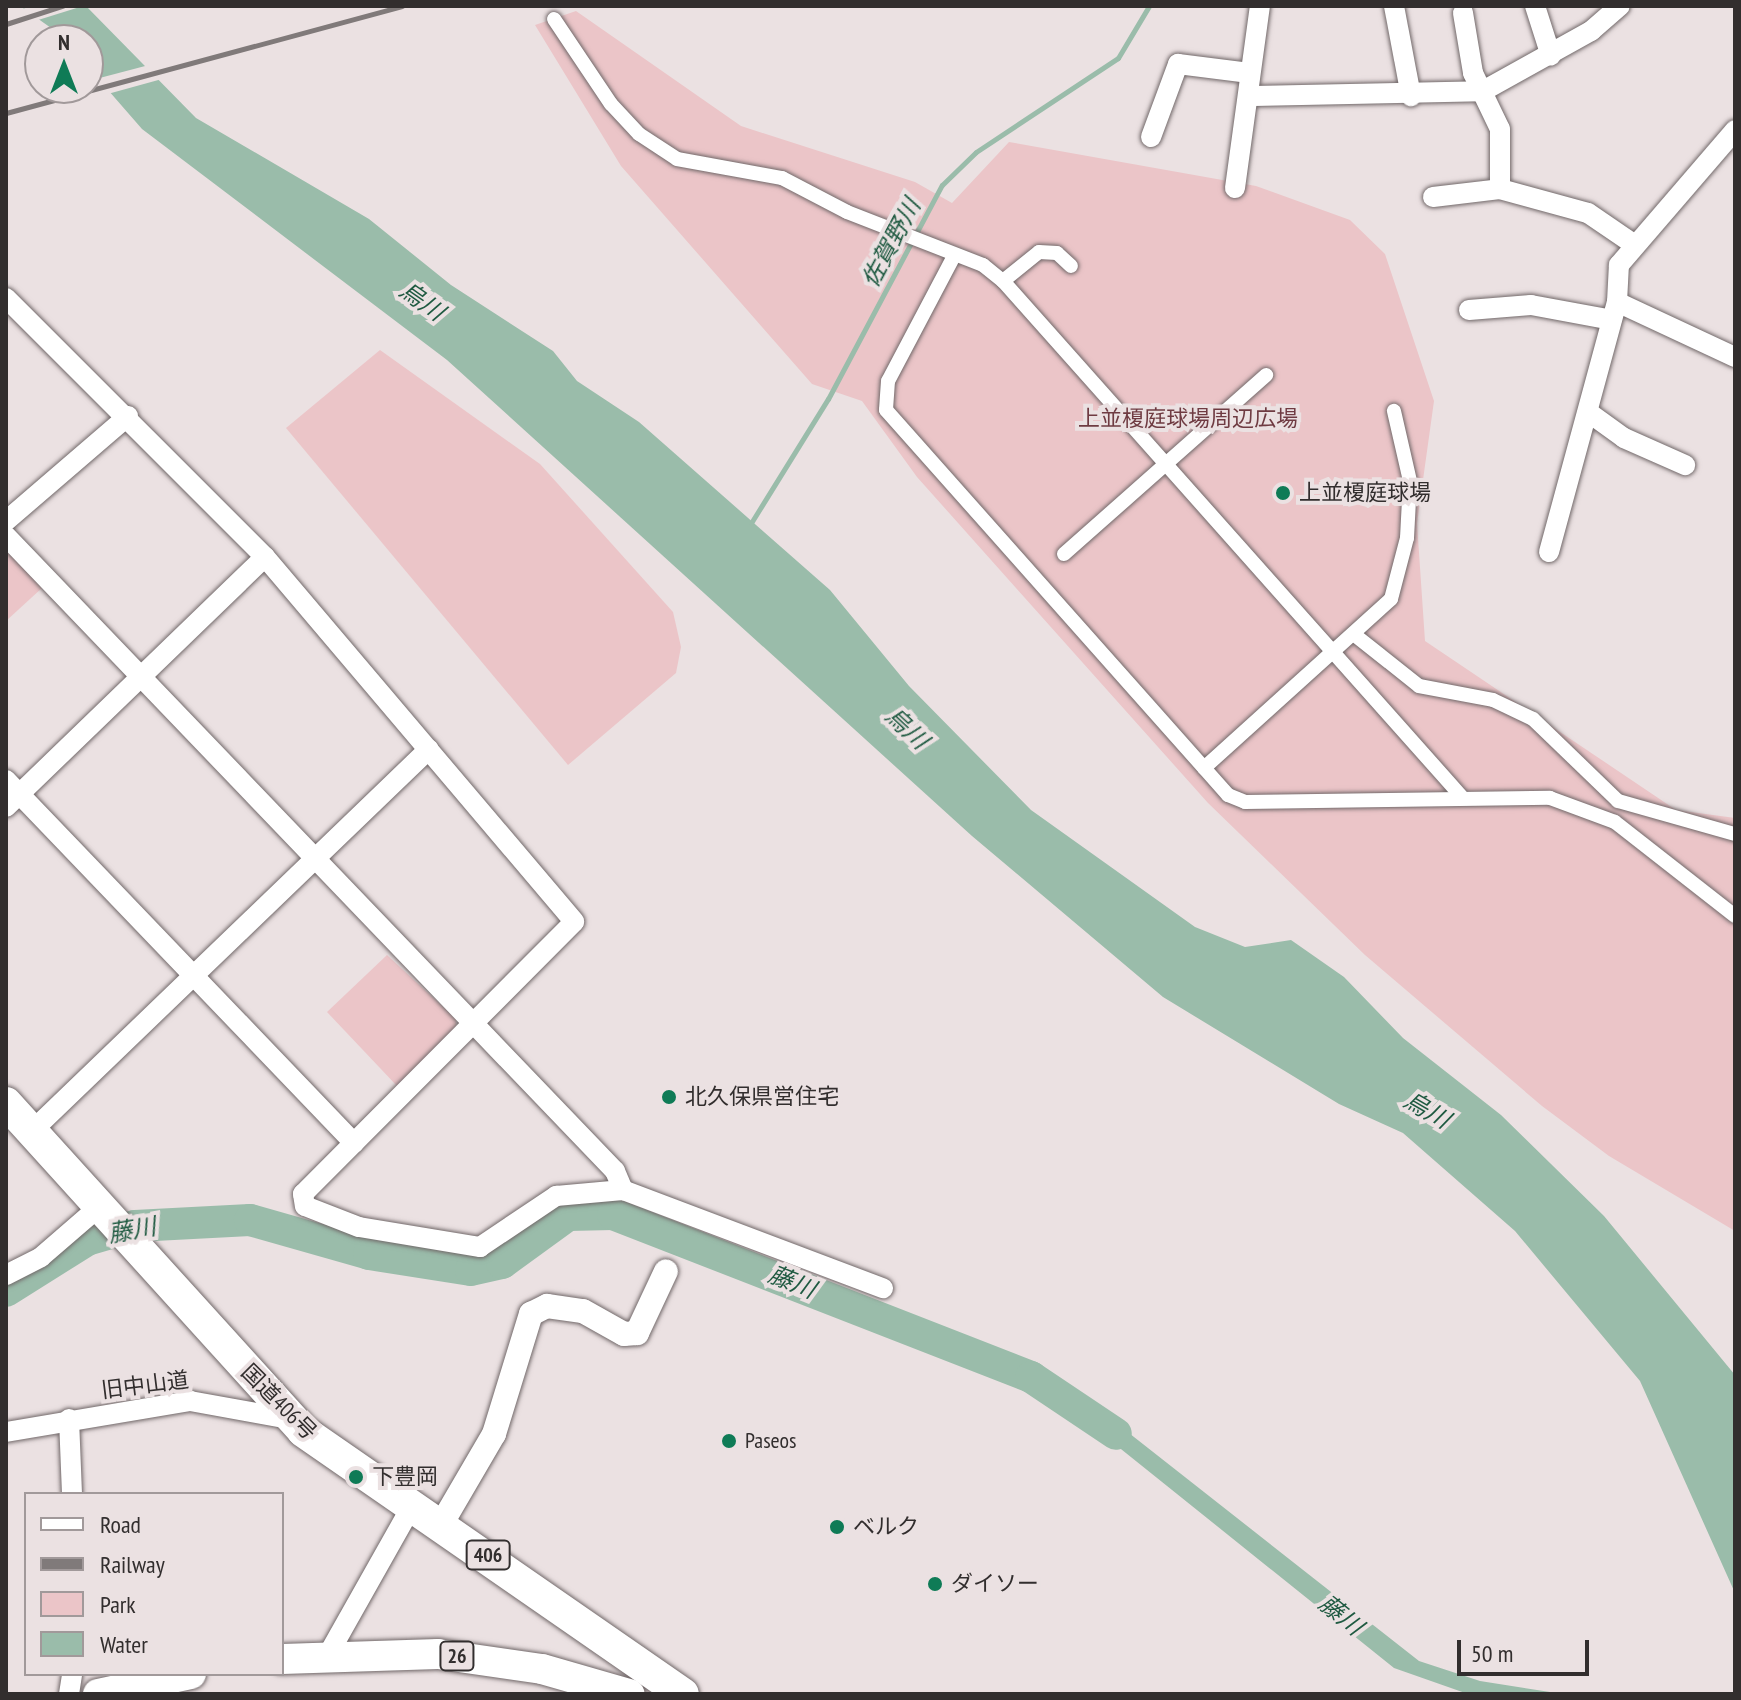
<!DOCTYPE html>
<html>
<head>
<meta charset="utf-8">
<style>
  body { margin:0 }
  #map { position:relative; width:1741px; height:1700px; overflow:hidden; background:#ebe1e2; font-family:"PT Sans Narrow","Noto Sans JP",sans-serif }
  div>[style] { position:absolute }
  .green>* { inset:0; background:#ebc5c8 }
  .water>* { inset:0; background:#9abcaa }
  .pier>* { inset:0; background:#ebe1e2 }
  .stream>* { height:5px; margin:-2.5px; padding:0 2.5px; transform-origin:2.5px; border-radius:2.5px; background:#9abcaa }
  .river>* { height:32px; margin:-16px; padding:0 16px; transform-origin:16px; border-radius:16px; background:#9abcaa }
  .roads { filter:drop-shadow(0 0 2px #716869) drop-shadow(0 0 2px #716869) }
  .pedestrian>* { height:14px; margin:-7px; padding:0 7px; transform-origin:7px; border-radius:7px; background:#fff }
  .minor>* { height:20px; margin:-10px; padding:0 10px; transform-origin:10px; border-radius:10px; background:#fff }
  .tertiary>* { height:24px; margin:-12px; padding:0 12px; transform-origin:12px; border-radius:12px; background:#fff }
  .primary>* { height:30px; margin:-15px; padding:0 15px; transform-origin:15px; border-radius:15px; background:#fff }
  .trunk>* { height:32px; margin:-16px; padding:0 16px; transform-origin:16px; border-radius:16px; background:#fff }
  .rail>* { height:5px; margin:-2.5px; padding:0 2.5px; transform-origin:2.5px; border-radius:2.5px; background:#807a7a }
  .dots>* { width:22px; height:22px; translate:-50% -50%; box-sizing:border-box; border:4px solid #ebe1e2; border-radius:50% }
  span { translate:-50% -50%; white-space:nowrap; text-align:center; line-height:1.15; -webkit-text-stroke:8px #ebe1e2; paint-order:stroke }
  .shield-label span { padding:2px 6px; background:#ebe1e2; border:2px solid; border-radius:6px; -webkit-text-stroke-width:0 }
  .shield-label { font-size:20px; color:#322e2e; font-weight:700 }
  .park-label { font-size:22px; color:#6f3b42 }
  .poi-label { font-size:22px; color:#322e2e }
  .left { translate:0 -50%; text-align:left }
  .street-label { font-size:22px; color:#322e2e }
  .water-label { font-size:24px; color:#1f5a41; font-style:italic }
  .frame { position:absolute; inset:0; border:8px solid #322e2e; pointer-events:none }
  .legend { position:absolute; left:24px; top:1492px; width:260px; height:184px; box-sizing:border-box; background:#ebe1e2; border:2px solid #a1999a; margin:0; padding:10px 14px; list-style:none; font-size:24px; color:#322e2e }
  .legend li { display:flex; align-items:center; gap:16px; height:40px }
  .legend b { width:40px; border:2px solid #a1999a }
  .north { position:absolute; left:24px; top:24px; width:80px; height:80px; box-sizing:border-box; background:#ebe1e2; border:2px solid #a1999a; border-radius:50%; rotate:0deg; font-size:22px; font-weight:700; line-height:32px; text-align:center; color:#322e2e }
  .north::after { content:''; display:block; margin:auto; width:28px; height:36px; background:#0f7b56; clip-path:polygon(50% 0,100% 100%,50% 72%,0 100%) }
  .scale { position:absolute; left:1457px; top:1640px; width:132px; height:36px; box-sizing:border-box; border:4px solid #322e2e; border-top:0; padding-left:10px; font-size:24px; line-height:28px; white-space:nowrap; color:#322e2e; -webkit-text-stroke:6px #ebe1e2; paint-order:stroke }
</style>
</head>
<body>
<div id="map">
  <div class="green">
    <div style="clip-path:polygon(576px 11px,741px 126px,915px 182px,952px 203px,1009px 142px,1256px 186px,1350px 220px,1385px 254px,1434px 401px,1417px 523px,1425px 641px,1676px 810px,1735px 818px,1735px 1231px,1609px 1156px,1542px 1106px,1365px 955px,1208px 803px,917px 477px,862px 401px,812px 384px,621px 166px,535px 25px)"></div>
    <div style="clip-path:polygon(380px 350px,540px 464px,673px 612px,681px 647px,676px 673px,568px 765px,286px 428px)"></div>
    <div style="clip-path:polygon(6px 549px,42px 588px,6px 621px)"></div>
    <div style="clip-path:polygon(387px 955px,456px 1019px,456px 1033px,397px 1086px,327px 1012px)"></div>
  </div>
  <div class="water">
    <div style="clip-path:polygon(20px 6px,86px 6px,196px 118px,369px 219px,451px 285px,553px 351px,577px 381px,639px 422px,830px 590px,909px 686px,1031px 810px,1195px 927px,1245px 947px,1291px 940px,1344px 977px,1403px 1038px,1501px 1115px,1604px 1216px,1735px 1375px,1735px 1593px,1640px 1381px,1515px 1231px,1403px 1133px,1339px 1104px,1163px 997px,972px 836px,447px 360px,142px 129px,88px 67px,88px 40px,68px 40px)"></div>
    <div style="clip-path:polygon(1080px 1408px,1120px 1426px,1419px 1661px,1480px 1681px,1563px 1694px,1468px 1694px,1394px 1668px,1086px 1421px)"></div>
  </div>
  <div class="pier">
    <div style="clip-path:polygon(32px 6px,83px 6px,35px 21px,19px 10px)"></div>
    <div style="clip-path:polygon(149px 65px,162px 79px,104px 95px,92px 80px)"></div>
  </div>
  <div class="stream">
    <div style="left:751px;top:523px;width:146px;rotate:-58.2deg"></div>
    <div style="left:828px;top:399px;width:242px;rotate:-62deg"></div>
    <div style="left:942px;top:185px;width:47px;rotate:-44.1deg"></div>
    <div style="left:976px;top:152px;width:170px;rotate:-33.5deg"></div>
    <div style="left:1118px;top:58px;width:61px;rotate:-59.2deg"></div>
  </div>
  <div class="river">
    <div style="left:6px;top:1291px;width:96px;rotate:-32.2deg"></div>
    <div style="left:87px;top:1240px;width:50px;rotate:-16.3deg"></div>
    <div style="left:135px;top:1226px;width:115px;rotate:-3deg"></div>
    <div style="left:250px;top:1220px;width:124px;rotate:15.9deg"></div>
    <div style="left:369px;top:1254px;width:103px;rotate:8.9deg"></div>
    <div style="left:471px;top:1270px;width:32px;rotate:-13deg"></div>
    <div style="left:502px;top:1263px;width:82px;rotate:-36deg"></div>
    <div style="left:568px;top:1215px;width:45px;rotate:-1.3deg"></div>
    <div style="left:613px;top:1214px;width:449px;rotate:21.3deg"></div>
    <div style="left:1031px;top:1377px;width:102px;rotate:33.8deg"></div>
  </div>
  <div class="roads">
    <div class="pedestrian">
      <div style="left:554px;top:19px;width:102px;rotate:56.2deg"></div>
      <div style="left:611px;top:104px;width:41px;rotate:47deg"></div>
      <div style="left:639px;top:134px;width:45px;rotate:33.3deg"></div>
      <div style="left:677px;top:159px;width:107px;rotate:10.3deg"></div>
      <div style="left:782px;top:178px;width:73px;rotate:27.6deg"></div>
      <div style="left:847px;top:212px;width:146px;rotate:21.3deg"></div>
      <div style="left:983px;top:265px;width:26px;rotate:39deg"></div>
      <div style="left:1003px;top:281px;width:691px;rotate:48.35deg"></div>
      <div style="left:954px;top:256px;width:141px;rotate:117.8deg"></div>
      <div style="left:888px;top:381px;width:29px;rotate:94deg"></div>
      <div style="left:886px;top:410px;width:515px;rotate:48.38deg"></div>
      <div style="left:1228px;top:795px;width:18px;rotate:22deg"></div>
      <div style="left:1245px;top:802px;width:305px;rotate:-0.8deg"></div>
      <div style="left:1550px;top:798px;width:69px;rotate:20.3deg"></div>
      <div style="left:1615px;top:822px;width:152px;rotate:38.1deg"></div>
      <div style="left:1003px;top:281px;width:46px;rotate:-38.9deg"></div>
      <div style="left:1039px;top:252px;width:18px;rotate:3deg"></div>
      <div style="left:1057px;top:253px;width:19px;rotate:43deg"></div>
      <div style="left:1064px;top:554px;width:270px;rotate:-41.5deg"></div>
      <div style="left:1356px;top:636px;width:80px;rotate:38.4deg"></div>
      <div style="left:1419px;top:686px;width:75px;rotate:10.7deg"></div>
      <div style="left:1493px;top:700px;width:44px;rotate:25.4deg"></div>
      <div style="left:1533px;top:719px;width:118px;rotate:44deg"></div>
      <div style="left:1618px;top:801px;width:122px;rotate:15.8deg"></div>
      <div style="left:1204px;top:768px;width:252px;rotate:-42.1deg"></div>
      <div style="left:1391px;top:599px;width:63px;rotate:-75.3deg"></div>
      <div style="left:1407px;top:538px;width:57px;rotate:-87deg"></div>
      <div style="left:1410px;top:481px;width:72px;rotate:-102.9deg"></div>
    </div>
    <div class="minor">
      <div style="left:1394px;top:6px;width:92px;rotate:79.3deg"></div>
      <div style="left:1535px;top:6px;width:52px;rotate:72.3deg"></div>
      <div style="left:1463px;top:13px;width:61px;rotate:80.5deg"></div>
      <div style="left:1473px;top:73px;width:62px;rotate:64.3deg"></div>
      <div style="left:1500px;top:129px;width:60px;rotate:90deg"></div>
      <div style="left:1252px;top:96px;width:231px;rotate:-1.2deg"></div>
      <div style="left:1483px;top:91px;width:124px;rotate:-29.1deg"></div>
      <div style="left:1591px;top:31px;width:38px;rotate:-41deg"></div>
      <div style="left:1151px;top:137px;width:78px;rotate:-69.7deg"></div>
      <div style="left:1178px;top:64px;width:72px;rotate:7.2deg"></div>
      <div style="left:1235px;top:188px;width:184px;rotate:-82.2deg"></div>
      <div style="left:1433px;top:197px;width:67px;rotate:-6.8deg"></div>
      <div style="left:1500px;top:189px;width:91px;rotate:15.3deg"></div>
      <div style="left:1588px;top:213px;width:53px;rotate:34.3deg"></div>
      <div style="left:6px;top:298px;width:366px;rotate:45deg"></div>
      <div style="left:265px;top:557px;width:478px;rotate:49.7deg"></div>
      <div style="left:574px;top:922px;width:384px;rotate:134.9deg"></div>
      <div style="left:303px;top:1194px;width:12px;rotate:81deg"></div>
      <div style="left:305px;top:1206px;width:58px;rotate:21.3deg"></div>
      <div style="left:359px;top:1227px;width:123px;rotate:9.4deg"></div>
      <div style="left:480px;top:1247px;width:92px;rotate:-33.9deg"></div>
      <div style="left:556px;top:1196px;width:67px;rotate:-5.1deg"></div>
      <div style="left:623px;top:1190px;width:278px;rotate:20.7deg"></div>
      <div style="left:1617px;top:302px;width:130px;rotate:25deg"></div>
      <div style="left:1469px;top:310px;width:62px;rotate:-4.6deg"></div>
      <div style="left:1531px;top:305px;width:82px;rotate:10.5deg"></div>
      <div style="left:1588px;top:412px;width:44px;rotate:35.8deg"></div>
      <div style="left:1624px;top:438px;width:67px;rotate:23.9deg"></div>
      <div style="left:6px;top:521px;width:161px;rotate:-40.7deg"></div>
      <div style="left:6px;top:536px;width:880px;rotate:46.2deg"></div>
      <div style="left:615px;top:1171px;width:21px;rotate:67deg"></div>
      <div style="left:1549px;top:552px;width:259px;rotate:-74.8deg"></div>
      <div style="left:1617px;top:302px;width:37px;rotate:-87deg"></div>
      <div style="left:1619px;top:265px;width:178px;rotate:-49.3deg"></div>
      <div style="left:6px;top:780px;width:503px;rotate:46.21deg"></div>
      <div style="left:6px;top:807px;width:360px;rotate:-44deg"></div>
      <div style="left:31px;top:1132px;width:552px;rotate:-43.9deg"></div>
      <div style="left:6px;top:1275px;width:39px;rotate:-27deg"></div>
      <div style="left:41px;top:1257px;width:77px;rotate:-40.8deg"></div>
      <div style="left:69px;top:1419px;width:75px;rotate:87.7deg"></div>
      <div style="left:6px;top:1432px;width:187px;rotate:-9.6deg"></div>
      <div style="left:190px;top:1401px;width:102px;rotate:10.2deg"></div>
      <div style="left:329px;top:1653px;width:171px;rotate:-60.6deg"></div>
      <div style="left:69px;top:1694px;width:20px;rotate:-81deg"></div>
    </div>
    <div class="tertiary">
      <div style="left:442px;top:1523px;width:103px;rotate:-59.7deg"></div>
      <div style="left:494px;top:1434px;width:126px;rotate:-72.9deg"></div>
      <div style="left:531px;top:1314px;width:18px;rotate:-27deg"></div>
      <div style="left:547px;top:1306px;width:36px;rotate:8deg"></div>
      <div style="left:583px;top:1311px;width:47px;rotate:29.3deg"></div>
      <div style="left:624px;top:1334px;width:13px;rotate:-4deg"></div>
      <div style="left:637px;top:1333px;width:68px;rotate:-64.9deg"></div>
    </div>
    <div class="primary">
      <div style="left:282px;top:1659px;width:156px;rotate:-1.8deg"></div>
      <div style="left:438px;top:1654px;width:105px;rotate:8.2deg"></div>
      <div style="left:542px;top:1669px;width:91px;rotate:16deg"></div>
      <div style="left:98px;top:1694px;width:95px;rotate:-12.1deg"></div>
    </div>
    <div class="trunk">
      <div style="left:6px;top:1103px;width:442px;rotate:47.8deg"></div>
      <div style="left:303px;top:1431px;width:462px;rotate:34.7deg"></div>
    </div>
  </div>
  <div class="rail">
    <div style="left:6px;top:24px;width:59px;rotate:-17.8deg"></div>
    <div style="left:6px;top:113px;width:410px;rotate:-15.1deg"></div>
  </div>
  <div class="dots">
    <div style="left:1283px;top:493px;background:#0f7b56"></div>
    <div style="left:669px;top:1097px;background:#0f7b56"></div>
    <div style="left:729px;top:1441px;background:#0f7b56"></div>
    <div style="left:356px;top:1477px;background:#0f7b56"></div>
    <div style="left:837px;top:1527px;background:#0f7b56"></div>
    <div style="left:935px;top:1584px;background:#0f7b56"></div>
  </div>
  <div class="shield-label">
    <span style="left:488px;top:1555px">406</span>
    <span style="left:457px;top:1656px">26</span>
  </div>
  <div class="park-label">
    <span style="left:1188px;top:419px">上並榎庭球場周辺広場</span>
  </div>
  <div class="poi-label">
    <span class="left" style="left:1299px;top:493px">上並榎庭球場</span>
    <span class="left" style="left:685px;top:1097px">北久保県営住宅</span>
    <span class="left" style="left:745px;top:1441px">Paseos</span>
    <span class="left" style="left:372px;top:1477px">下豊岡</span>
    <span class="left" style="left:853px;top:1527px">ベルク</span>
    <span class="left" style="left:951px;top:1584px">ダイソー</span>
  </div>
  <div class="street-label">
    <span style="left:145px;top:1385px;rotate:-7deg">旧中山道</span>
    <span style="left:279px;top:1402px;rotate:45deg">国道406号</span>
  </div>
  <div class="water-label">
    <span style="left:891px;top:243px;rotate:-62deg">佐賀野川</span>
    <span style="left:422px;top:301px;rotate:35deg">烏川</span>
    <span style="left:907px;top:728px;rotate:43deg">烏川</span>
    <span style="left:1427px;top:1110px;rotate:30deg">烏川</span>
    <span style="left:132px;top:1230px;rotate:-10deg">藤川</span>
    <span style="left:792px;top:1282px;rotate:22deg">藤川</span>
    <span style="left:1341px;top:1615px;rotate:39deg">藤川</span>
  </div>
  <div class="frame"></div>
  <ul class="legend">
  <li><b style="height:10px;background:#fff"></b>Road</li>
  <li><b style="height:10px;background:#807a7a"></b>Railway</li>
  <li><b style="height:22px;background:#ebc5c8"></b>Park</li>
  <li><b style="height:22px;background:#9abcaa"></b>Water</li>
  </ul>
  <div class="north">N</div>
  <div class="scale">50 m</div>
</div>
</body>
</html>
